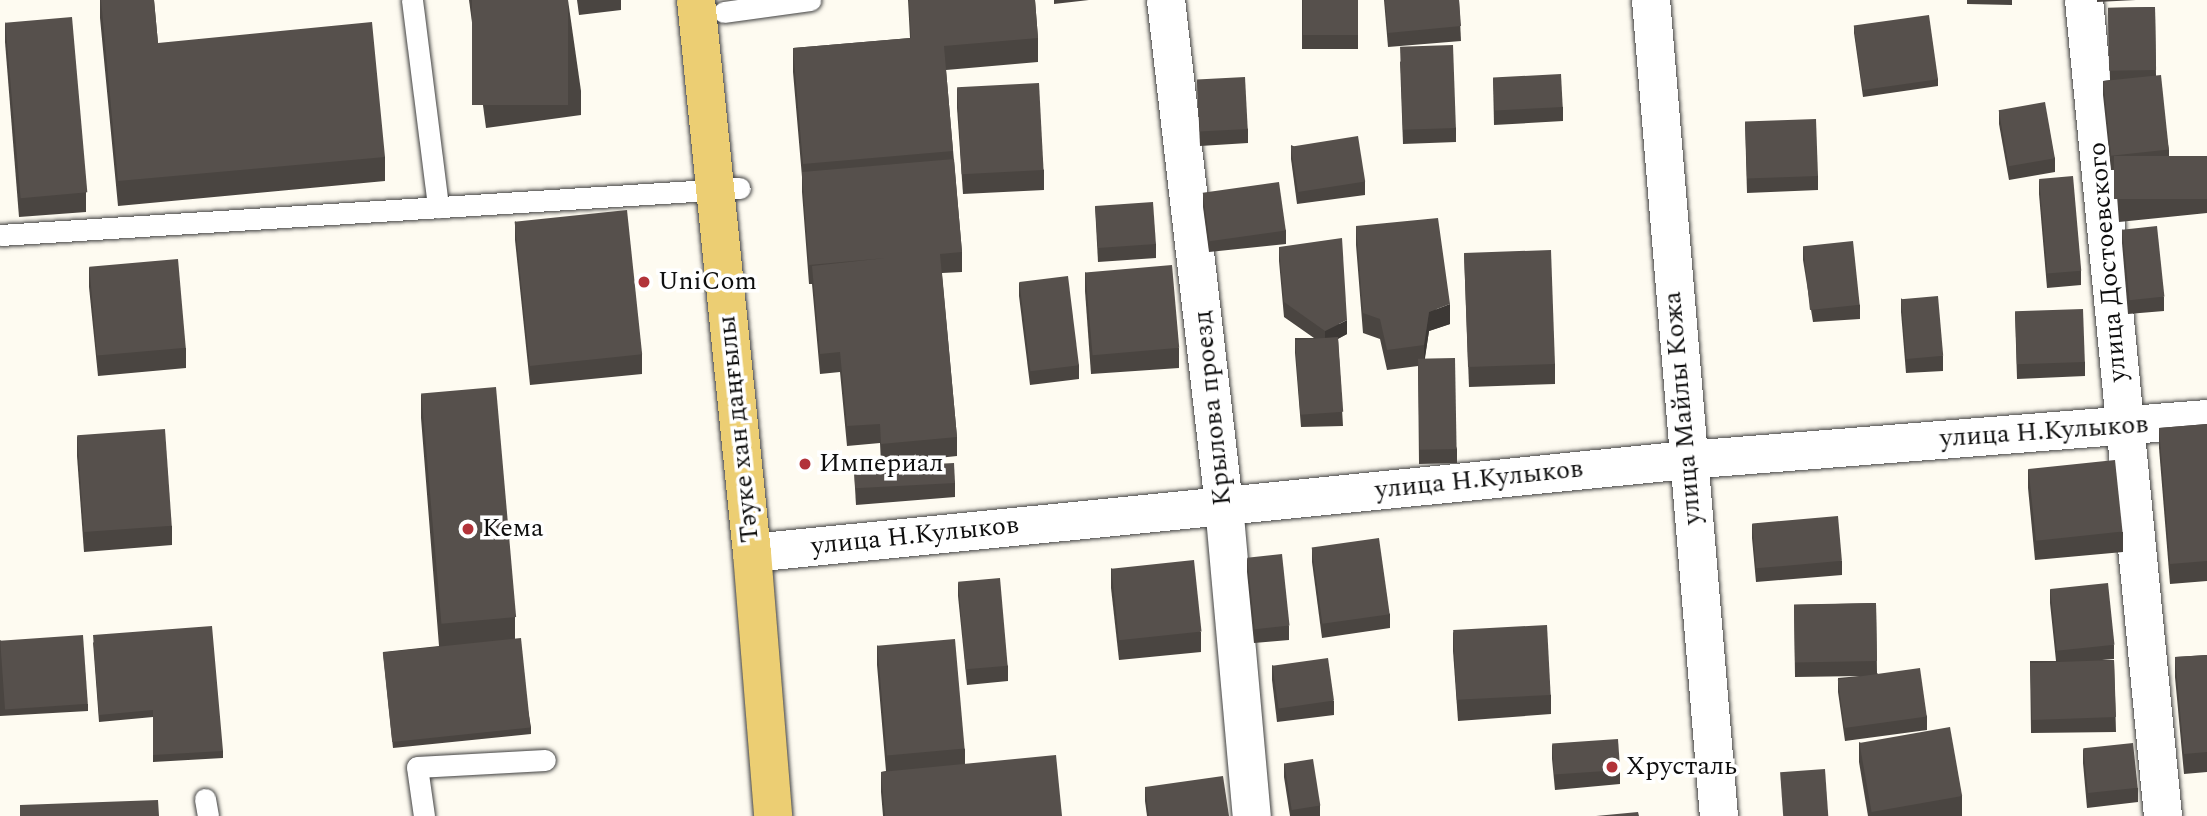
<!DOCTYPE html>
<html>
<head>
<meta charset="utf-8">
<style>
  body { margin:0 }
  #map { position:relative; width:2207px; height:816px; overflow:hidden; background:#fefbf1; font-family:Spectral,serif }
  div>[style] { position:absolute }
  .roads { filter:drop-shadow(0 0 2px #414141) drop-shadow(0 0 2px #414141) }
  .lane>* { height:21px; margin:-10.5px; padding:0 10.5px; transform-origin:10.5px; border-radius:10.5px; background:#fff }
  .street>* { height:38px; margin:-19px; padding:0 19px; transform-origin:19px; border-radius:19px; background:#fff }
  .primary>* { height:38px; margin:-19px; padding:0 19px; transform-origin:19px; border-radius:19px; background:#ecce73 }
  .wall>* { inset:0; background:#4a4541; transform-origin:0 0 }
  .shaded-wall>* { inset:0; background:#3c3835 }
  .building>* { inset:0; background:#56504c; transform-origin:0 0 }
  .dots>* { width:19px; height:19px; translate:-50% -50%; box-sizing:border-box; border:4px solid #fff; border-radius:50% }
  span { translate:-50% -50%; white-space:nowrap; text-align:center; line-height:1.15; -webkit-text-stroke:7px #fff; paint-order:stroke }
  .street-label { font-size:26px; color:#0e0e0e }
  .poi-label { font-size:26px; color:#0e0e0e }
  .left { translate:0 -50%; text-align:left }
</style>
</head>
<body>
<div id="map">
  <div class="roads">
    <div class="lane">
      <div style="left:412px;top:0;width:209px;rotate:82.8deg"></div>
      <div style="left:724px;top:12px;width:87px;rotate:-7.9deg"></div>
      <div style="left:0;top:235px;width:741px;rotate:-3.63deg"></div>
      <div style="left:205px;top:799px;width:17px;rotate:80deg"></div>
      <div style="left:424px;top:816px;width:49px;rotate:-98.1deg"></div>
      <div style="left:417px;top:767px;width:128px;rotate:-3.1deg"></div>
    </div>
    <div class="street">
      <div style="left:1166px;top:0;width:508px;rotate:83.45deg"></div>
      <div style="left:1224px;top:505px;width:312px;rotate:84.9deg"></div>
      <div style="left:1651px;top:0;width:819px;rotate:85.24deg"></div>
      <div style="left:2084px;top:0;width:820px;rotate:84.47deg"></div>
      <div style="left:752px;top:553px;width:940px;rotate:-5.68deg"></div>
      <div style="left:1687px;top:460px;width:522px;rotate:-4.51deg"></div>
    </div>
    <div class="primary">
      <div style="left:696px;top:0;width:556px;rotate:84.22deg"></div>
      <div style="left:752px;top:553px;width:264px;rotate:85.4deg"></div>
    </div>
  </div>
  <div class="wall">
    <div style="clip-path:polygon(100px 0,154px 0,158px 43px,385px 157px,385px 181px,118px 206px,100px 18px)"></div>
    <div style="clip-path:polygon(469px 0,568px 0,581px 91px,581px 115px,486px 128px)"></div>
    <div style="clip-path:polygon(577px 0,621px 0,621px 10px,579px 15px)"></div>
    <div style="clip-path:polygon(908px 0,1035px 0,1038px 38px,1038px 62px,946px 70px,962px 252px,962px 272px,942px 273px,957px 437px,957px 456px,881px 464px,880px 443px,847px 446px,840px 372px,820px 374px,812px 284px,809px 284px,802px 192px,802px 177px,793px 72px,793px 48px,910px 38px)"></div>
    <div style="clip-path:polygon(1054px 0,1089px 0,1054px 4px)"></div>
    <div style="left:1302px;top:0;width:56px;height:49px"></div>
    <div style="clip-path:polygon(1384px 0,1459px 0,1461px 41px,1388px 47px)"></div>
    <div style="clip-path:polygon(1967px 0,2012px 0,2012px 5px,1967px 4px)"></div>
    <div style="clip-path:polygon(2097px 0,2136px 0,2097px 2px)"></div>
    <div style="clip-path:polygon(2155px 7px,2156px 76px,2169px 150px,2169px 160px,2207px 156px,2207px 213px,2119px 222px,2115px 170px,2111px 170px,2103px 95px,2103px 81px,2110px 80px,2108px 8px)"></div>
    <div style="clip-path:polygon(5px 22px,86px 192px,86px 212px,19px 217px,5px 42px)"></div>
    <div style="clip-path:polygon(1854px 26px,1938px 79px,1938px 86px,1863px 97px,1854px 33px)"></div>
    <div style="clip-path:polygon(1400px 61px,1456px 128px,1456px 142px,1403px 144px)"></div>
    <div style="clip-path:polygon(1493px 78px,1563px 107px,1563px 121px,1494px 125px)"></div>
    <div style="clip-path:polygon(1197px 80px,1248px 129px,1248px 143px,1200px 146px)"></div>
    <div style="clip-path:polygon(957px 88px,1044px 170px,1044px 190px,963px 194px,957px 108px)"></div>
    <div style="clip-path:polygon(1999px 110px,2055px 158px,2055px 172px,2009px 180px,1999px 124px)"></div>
    <div style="clip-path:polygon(1745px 122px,1818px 176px,1818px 190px,1747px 193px)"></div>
    <div style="clip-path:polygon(1291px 145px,1365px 181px,1365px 195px,1297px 204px,1291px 159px)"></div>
    <div style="clip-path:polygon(2039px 179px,2081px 271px,2081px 285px,2047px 288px,2039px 194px)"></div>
    <div style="clip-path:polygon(1203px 193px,1286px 230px,1286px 244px,1209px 252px,1203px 207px)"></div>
    <div style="clip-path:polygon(1095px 206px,1156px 244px,1156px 258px,1098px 262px)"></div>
    <div style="clip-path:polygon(515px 221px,642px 354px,642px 374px,530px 385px,515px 240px)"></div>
    <div style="clip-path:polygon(1356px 226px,1450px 324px,1429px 331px,1424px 362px,1457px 449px,1457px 463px,1419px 464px,1418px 366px,1387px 370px,1380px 339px,1363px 333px,1356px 245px)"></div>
    <div style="clip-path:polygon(2122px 229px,2164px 297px,2164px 311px,2128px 314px,2122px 243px)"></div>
    <div style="clip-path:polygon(1803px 246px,1860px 305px,1860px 319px,1813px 322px,1803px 260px)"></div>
    <div style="clip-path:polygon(1279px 247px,1347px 334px,1338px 339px,1343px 426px,1301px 427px,1295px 353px,1295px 338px,1314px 338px,1284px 317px,1279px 261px)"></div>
    <div style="clip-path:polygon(1464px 253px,1555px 364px,1555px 384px,1469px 387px)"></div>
    <div style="clip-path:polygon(89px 267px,186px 348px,186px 368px,98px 376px,89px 287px)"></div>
    <div style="clip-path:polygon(1085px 272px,1179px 348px,1179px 368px,1091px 374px,1085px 291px)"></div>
    <div style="clip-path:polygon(1019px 282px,1079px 365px,1079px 379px,1030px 385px,1019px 296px)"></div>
    <div style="clip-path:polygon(1901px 298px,1943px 356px,1943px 371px,1906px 373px,1901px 312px)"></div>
    <div style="clip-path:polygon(2015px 312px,2085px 362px,2085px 376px,2017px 379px)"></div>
    <div style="clip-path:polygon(421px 393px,515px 617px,515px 639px,531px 727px,531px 734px,393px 748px,383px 652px,439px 646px,421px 418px)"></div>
    <div style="clip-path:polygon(2207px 424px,2207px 581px,2170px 584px,2159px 448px,2159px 428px)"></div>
    <div style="clip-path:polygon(77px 436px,172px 526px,172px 545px,84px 552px,77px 456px)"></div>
    <div style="clip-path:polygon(2028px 469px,2123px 532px,2123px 552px,2035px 560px,2028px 488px)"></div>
    <div style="clip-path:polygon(854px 471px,955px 483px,955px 497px,856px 505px)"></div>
    <div style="clip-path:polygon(1752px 524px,1842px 561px,1842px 575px,1756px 582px,1752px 538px)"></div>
    <div style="clip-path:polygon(1312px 548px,1390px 614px,1390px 628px,1322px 638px,1312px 562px)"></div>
    <div style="clip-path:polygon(1247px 558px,1289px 626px,1289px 640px,1254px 643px,1247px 572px)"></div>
    <div style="clip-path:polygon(1111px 568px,1201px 632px,1201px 652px,1119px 660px,1111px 588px)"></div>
    <div style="clip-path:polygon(958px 582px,1008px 666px,1008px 681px,967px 685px,958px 596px)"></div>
    <div style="clip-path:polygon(2050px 589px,2114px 645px,2114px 659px,2102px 660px,2114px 660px,2116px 732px,2031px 733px,2030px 661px,2056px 661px,2050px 603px)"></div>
    <div style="clip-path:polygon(1876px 603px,1877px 673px,1927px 716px,1927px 730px,1845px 741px,1838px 692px,1838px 678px,1860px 676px,1795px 677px,1794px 605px)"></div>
    <div style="clip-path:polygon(1453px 632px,1551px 695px,1551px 714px,1458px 721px,1453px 651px)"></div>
    <div style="clip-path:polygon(0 640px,88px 704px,88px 711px,0 716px)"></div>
    <div style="clip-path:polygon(93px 642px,223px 751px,223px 758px,153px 762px,153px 717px,99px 722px)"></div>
    <div style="clip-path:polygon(877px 645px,965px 749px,965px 764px,1062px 816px,883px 816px,881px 792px,881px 772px,886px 771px,877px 665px)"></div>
    <div style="clip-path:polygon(2207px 655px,2207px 772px,2184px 774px,2175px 677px,2175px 657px)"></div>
    <div style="clip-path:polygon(1272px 665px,1334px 701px,1334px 715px,1277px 722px,1272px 680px)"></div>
    <div style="clip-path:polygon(1859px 742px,1962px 796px,1962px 816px,1868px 816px,1859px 762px)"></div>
    <div style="clip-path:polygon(1552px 745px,1620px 770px,1620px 784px,1555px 790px,1552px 759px)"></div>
    <div style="clip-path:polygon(2083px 749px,2138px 788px,2138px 802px,2087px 808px,2083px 763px)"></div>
    <div style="clip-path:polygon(1284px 763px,1320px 805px,1320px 816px,1290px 816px,1284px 777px)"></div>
    <div style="clip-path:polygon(1145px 787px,1229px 816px,1147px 816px,1145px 801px)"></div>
  </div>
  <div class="shaded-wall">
    <div style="clip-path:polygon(1450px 304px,1450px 324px,1429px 331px,1424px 365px,1424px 345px,1429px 312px)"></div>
    <div style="clip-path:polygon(1347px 320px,1347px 334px,1325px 345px,1325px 331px)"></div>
  </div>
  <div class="building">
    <div style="clip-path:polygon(101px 0,154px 0,158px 43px,372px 22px,385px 157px,118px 181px)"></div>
    <div style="left:472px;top:0;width:96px;height:105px"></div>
    <div style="clip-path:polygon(909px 0,1035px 0,1038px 38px,944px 46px,953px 151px,803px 164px,793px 48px,911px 38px)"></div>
    <div style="left:1303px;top:0;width:55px;height:35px"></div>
    <div style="clip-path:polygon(1385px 0,1459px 0,1461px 26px,1388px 33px)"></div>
    <div style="left:2155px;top:7px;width:63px;height:47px;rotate:89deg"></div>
    <div style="left:1929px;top:15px;width:65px;height:76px;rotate:82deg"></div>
    <div style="left:72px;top:17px;width:176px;height:67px;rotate:85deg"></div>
    <div style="left:1453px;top:45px;width:83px;height:53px;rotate:88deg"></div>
    <div style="left:1561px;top:74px;width:33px;height:68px;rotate:87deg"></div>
    <div style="left:2161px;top:75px;width:75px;height:58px;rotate:84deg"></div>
    <div style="left:1245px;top:77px;width:52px;height:48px;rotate:87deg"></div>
    <div style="left:1039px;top:83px;width:87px;height:82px;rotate:87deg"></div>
    <div style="left:2045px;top:102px;width:57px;height:47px;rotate:80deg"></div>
    <div style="left:1816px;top:119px;width:57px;height:71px;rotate:88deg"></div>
    <div style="left:1358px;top:136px;width:46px;height:68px;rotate:81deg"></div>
    <div style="left:2207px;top:156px;width:43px;height:93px;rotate:90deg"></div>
    <div style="clip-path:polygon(954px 159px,962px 252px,940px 254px,957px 437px,881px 444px,880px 424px,847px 426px,840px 352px,820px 354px,812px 266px,886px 258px,809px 265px,802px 172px)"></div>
    <div style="left:2073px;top:176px;width:95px;height:34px;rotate:85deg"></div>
    <div style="left:1279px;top:182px;width:49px;height:77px;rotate:82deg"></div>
    <div style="left:1153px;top:202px;width:42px;height:58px;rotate:86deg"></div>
    <div style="left:627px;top:210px;width:145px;height:113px;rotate:84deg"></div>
    <div style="clip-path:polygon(1438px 218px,1450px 304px,1429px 312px,1424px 345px,1387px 350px,1380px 319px,1363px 313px,1356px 226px)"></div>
    <div style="left:2157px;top:226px;width:71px;height:35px;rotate:84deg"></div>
    <div style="clip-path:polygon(1342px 238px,1347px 320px,1325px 331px,1284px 302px,1279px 247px)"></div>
    <div style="left:1853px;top:241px;width:64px;height:50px;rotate:84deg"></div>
    <div style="left:1551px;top:250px;width:114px;height:87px;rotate:88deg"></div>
    <div style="left:178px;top:259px;width:89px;height:89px;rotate:85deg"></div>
    <div style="left:1172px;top:265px;width:83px;height:87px;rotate:85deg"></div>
    <div style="left:1068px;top:276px;width:90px;height:49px;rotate:83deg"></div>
    <div style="left:1938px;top:296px;width:60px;height:37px;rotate:85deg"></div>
    <div style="left:2083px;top:309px;width:53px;height:68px;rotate:88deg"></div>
    <div style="left:1338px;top:337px;width:75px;height:43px;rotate:86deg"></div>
    <div style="left:1455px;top:358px;width:91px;height:37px;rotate:89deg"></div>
    <div style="left:496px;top:387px;width:231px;height:75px;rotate:85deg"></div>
    <div style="clip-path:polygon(2207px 424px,2207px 561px,2170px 564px,2159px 428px)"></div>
    <div style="left:165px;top:429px;width:97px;height:88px;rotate:86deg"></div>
    <div style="left:2115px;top:460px;width:72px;height:87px;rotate:84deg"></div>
    <div style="left:954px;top:463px;width:20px;height:100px;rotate:87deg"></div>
    <div style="left:1838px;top:516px;width:45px;height:86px;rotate:85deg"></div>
    <div style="left:1379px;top:538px;width:77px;height:68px;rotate:82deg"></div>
    <div style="left:1282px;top:554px;width:72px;height:35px;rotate:84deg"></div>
    <div style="left:1194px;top:560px;width:72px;height:83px;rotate:84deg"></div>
    <div style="left:1000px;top:578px;width:88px;height:42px;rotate:85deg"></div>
    <div style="left:2108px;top:583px;width:62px;height:58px;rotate:84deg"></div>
    <div style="left:1876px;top:603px;width:58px;height:82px;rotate:89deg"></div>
    <div style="left:1547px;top:625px;width:70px;height:94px;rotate:87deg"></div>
    <div style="clip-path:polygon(212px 626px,223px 751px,153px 755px,153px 710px,99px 715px,93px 635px)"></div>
    <div style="left:83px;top:635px;width:69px;height:83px;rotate:86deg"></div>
    <div style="left:521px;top:638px;width:90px;height:139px;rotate:84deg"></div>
    <div style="left:955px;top:639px;width:110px;height:78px;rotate:85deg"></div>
    <div style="clip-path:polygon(2207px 655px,2207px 752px,2184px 754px,2175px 657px)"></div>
    <div style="left:1328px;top:658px;width:43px;height:56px;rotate:82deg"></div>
    <div style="left:2114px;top:660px;width:57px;height:84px;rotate:88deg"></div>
    <div style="left:1920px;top:668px;width:49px;height:83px;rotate:82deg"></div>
    <div style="left:1950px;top:727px;width:70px;height:92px;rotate:80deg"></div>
    <div style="left:1618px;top:739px;width:31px;height:66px;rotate:86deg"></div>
    <div style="left:2133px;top:743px;width:45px;height:50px;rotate:84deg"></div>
    <div style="clip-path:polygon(1056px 755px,1062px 816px,885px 816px,881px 772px)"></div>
    <div style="left:1313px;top:759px;width:47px;height:29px;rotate:81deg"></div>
    <div style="left:1825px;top:769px;width:47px;height:45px;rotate:86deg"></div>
    <div style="clip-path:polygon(1223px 776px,1229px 816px,1149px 816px,1145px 787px)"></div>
    <div style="clip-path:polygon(158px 800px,159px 816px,20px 816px,20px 805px)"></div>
    <div style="clip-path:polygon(1638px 812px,1639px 816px,1596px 816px)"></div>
  </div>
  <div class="dots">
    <div style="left:644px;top:282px;background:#b23339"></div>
    <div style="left:805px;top:464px;background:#b23339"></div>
    <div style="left:468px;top:529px;background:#b23339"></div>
    <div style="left:1612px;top:767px;background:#b23339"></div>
  </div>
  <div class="street-label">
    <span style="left:2108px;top:262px;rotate:-95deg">улица Достоевского</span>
    <span style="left:1213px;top:408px;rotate:-96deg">Крылова проезд</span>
    <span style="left:1683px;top:408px;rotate:-95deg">улица Майлы Кожа</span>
    <span style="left:739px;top:429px;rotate:-96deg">Тәуке хан даңғылы</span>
    <span style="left:2044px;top:432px;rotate:-4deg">улица Н.Кулыков</span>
    <span style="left:1479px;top:480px;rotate:-6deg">улица Н.Кулыков</span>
    <span style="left:915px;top:536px;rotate:-6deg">улица Н.Кулыков</span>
  </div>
  <div class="poi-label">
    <span class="left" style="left:658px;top:282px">UniCom</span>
    <span class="left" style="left:819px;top:464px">Империал</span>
    <span class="left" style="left:482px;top:529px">Кема</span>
    <span class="left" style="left:1626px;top:767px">Хрусталь</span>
  </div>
</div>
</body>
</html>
